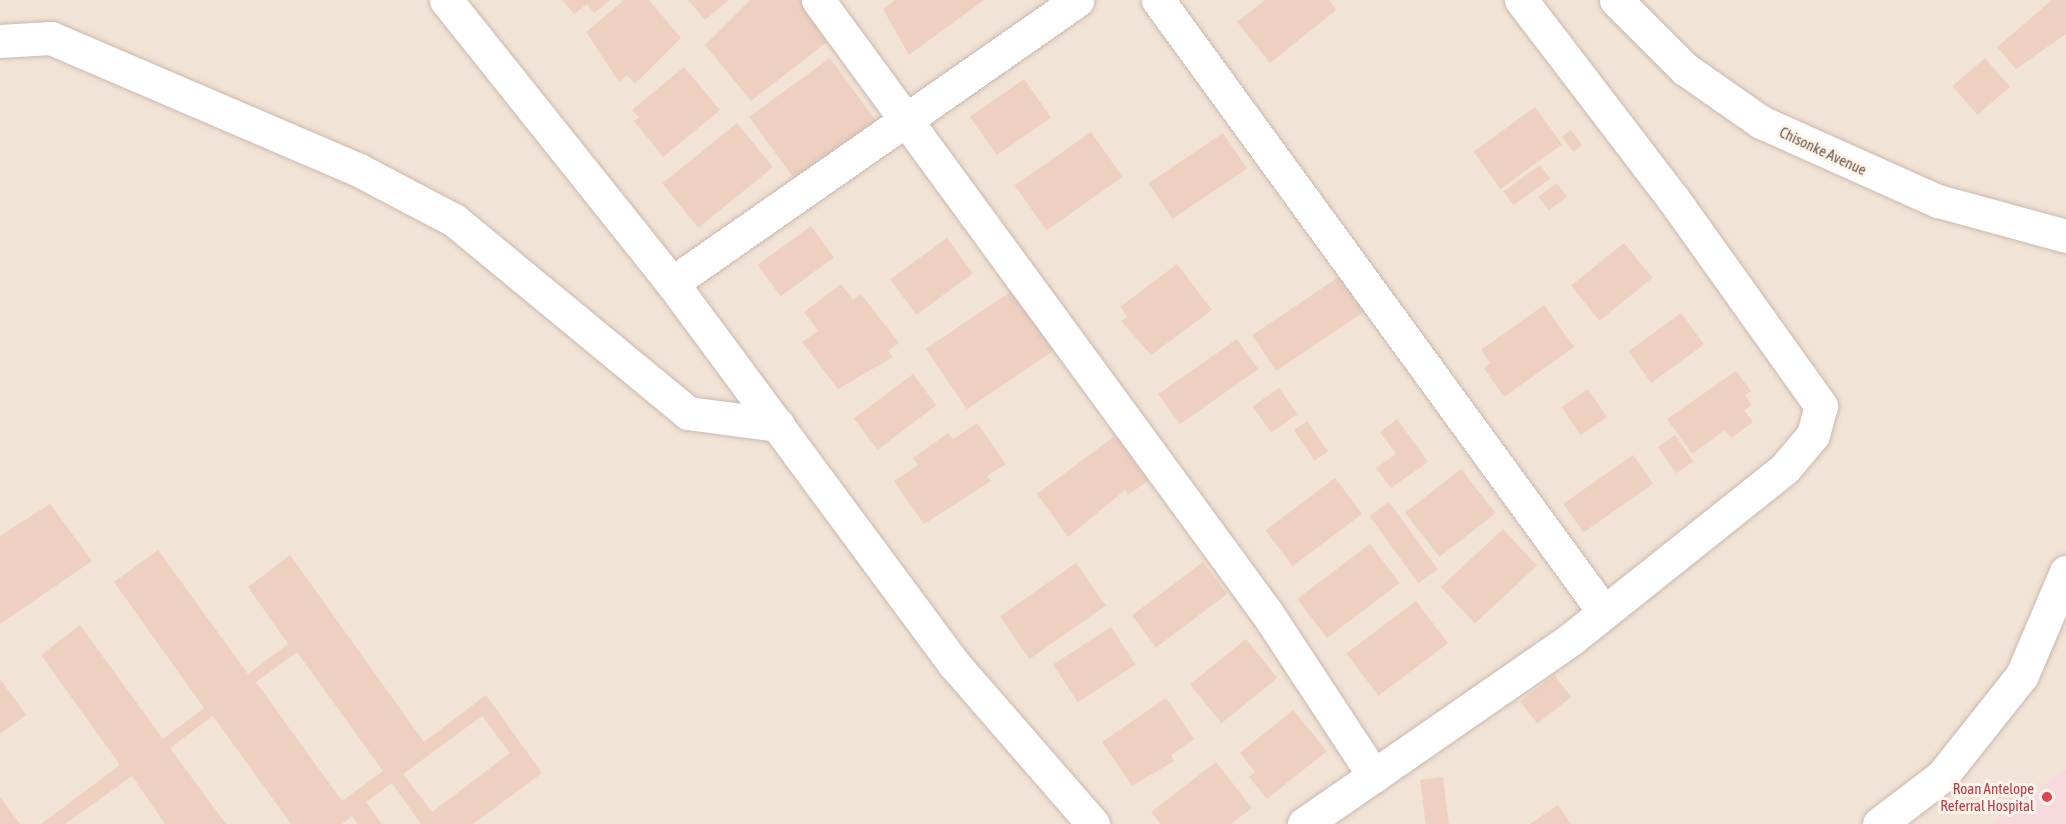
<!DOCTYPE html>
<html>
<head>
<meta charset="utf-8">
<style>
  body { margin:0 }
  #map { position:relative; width:2066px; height:824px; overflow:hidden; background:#faf1e6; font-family:"Asap Condensed",sans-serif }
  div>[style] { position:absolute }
  .residential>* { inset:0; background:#f1e3d5; transform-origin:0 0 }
  .medical>* { inset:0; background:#f7dade }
  .building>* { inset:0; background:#edd0c0; transform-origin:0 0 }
  .roads { filter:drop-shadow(0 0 2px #cab9ad) drop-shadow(0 0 2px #cab9ad) }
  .minor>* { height:33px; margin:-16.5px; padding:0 16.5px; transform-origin:16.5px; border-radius:16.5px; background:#fff }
  .tertiary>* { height:33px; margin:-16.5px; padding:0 16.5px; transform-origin:16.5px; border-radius:16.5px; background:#fff }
  .dots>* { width:16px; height:16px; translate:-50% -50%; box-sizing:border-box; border:3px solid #fdf5eb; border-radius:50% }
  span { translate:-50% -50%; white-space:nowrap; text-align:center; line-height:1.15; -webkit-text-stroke:6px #fdf5eb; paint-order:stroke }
  .street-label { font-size:15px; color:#70584d }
  .health-label { font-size:15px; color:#be3a42 }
  .right { translate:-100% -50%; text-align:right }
</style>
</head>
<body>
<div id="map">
  <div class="residential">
    <div style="left:0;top:0;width:2066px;height:824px"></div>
  </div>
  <div class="medical">
    <div style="clip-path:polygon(2066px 769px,2066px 824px,1991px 824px)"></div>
  </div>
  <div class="building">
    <div style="clip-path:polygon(562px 0,610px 0,594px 13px,587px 4px,574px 14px)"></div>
    <div style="clip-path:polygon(624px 0,649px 0,681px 38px,635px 84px,627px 75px,619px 82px,586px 32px)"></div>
    <div style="clip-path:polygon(688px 0,729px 0,705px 20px)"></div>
    <div style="clip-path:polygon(750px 0,800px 0,832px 38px,751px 101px,705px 45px)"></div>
    <div style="clip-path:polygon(895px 0,984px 0,909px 55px,883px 9px)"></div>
    <div style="clip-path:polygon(1265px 0,1329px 0,1336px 10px,1270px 63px,1237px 22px)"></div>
    <div style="clip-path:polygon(2052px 0,2066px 0,2066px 34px,2016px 69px,1997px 47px)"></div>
    <div style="left:830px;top:58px;width:78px;height:100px;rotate:54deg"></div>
    <div style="left:1985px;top:58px;width:38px;height:43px;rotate:49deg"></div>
    <div style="clip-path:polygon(684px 67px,720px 110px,663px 157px,634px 121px,639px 117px,632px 110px)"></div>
    <div style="left:1024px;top:79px;width:47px;height:66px;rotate:55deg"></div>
    <div style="left:1535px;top:107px;width:46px;height:76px;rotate:54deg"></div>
    <div style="left:737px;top:123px;width:57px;height:96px;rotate:51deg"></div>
    <div style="left:1571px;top:130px;width:19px;height:11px;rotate:54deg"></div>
    <div style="left:1091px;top:132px;width:55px;height:93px;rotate:55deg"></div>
    <div style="left:1223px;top:133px;width:43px;height:90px;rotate:56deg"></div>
    <div style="left:1540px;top:165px;width:17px;height:45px;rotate:54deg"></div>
    <div style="left:1557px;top:183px;width:17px;height:23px;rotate:54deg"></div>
    <div style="left:811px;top:226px;width:39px;height:66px;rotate:54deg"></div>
    <div style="left:947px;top:238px;width:44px;height:70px;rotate:54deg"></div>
    <div style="left:1624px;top:243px;width:45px;height:68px;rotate:51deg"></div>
    <div style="clip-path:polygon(1177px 264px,1212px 310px,1151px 355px,1121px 321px,1128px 317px,1120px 307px)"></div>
    <div style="left:1340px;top:276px;width:43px;height:106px;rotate:56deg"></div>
    <div style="clip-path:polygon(841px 284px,853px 300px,861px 294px,899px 343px,888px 351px,893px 357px,838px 389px,802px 342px,818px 331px,804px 312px)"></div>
    <div style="left:1019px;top:286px;width:73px;height:112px;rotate:56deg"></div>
    <div style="clip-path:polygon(1544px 305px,1574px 347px,1504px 397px,1484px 368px,1490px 363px,1481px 350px)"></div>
    <div style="left:1681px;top:313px;width:39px;height:65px;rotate:54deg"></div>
    <div style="left:1237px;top:339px;width:37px;height:96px;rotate:55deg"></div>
    <div style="clip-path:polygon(1736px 371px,1751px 391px,1745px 395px,1752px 405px,1744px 410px,1753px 422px,1731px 438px,1725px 430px,1692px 454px,1667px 419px)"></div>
    <div style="left:913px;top:374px;width:39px;height:74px;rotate:53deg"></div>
    <div style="left:1279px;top:388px;width:32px;height:32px;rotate:55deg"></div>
    <div style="left:1588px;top:389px;width:34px;height:32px;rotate:56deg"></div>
    <div style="clip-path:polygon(1397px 419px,1428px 462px,1391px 488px,1376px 468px,1396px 454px,1380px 432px)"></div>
    <div style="left:1307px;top:421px;width:37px;height:16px;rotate:56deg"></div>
    <div style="clip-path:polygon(977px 423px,1006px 464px,987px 476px,991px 481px,924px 524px,894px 481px,918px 465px,913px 458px,948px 433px,953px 439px)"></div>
    <div style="clip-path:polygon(1116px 435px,1148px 481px,1128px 495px,1125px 490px,1068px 537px,1037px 494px)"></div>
    <div style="left:1675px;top:435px;width:32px;height:21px;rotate:55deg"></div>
    <div style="left:1633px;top:455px;width:35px;height:85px;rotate:55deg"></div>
    <div style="left:1461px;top:469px;width:56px;height:71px;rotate:52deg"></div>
    <div style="left:1335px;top:478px;width:45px;height:87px;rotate:53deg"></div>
    <div style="left:1389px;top:502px;width:83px;height:24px;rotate:54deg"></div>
    <div style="clip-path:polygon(50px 504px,92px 561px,0 624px,0 536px)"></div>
    <div style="left:1503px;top:529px;width:50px;height:85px;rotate:47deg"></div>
    <div style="left:1370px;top:544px;width:49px;height:91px;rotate:53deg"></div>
    <div style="clip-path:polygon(evenodd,158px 550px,248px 674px,288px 644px,248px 587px,290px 555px,424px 742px,486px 695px,542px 773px,473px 824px,421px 824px,392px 783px,366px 802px,382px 824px,358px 824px,352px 816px,342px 824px,291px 824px,213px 716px,170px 748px,226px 824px,165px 824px,132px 776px,65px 824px,41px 824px,120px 765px,41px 655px,80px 625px,163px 739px,204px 708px,114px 582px,158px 550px,297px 652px,383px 771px,342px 801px,256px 682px,297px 652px,158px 550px,482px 716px,510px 753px,432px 812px,403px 774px,482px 716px)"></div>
    <div style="left:1203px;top:562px;width:40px;height:89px;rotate:53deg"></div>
    <div style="left:1076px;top:563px;width:52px;height:93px;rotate:55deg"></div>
    <div style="left:1416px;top:601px;width:53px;height:87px;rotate:53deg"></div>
    <div style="left:1111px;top:627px;width:45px;height:69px;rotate:57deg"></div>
    <div style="left:1246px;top:639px;width:50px;height:72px;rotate:51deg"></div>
    <div style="left:1554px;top:675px;width:28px;height:43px;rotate:52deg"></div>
    <div style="clip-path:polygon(0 679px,26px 715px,0 734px)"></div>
    <div style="clip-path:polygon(1166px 698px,1194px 739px,1171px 755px,1174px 761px,1132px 786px,1102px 742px)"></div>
    <div style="clip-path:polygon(1293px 710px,1327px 751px,1267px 799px,1249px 777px,1255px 772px,1240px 753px)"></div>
    <div style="clip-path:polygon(1216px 762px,1252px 808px,1231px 824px,1161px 824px,1151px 812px)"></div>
    <div style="left:1443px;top:777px;width:47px;height:23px;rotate:83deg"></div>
    <div style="clip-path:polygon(0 797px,20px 824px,0 824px)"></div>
    <div style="clip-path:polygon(1558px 805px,1571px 824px,1530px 824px)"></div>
  </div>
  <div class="roads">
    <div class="minor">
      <div style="left:446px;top:0;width:362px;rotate:51.4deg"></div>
      <div style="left:672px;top:283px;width:474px;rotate:53.5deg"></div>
      <div style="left:954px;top:664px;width:212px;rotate:49deg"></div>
      <div style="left:818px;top:0;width:760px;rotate:53.78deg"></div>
      <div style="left:1267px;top:613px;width:195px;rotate:56.7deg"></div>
      <div style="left:1158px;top:0;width:757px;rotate:53.92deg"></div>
      <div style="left:0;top:41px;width:51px;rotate:-3.4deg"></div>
      <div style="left:51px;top:38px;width:335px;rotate:23.2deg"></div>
      <div style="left:359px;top:170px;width:107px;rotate:27.8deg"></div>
      <div style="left:454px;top:220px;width:303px;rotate:39.5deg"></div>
      <div style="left:688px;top:413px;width:91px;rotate:7.6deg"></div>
      <div style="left:672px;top:283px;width:494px;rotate:-34.9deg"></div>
      <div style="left:1304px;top:824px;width:325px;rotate:-34.7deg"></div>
      <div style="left:1571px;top:639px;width:274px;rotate:-38.6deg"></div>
      <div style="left:1785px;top:468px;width:43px;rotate:-49.7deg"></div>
      <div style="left:1813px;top:435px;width:30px;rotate:-75deg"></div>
      <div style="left:1821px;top:406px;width:253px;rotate:-125.5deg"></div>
      <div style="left:1674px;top:200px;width:252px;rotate:-127.4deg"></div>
      <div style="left:1879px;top:824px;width:79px;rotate:-37.3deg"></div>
      <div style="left:1942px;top:776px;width:129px;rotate:-51.6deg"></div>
      <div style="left:2022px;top:675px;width:112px;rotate:-66.9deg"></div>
    </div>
    <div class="tertiary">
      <div style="left:1616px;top:0;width:98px;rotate:45deg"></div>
      <div style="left:1685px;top:69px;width:93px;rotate:34.9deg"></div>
      <div style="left:1761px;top:122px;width:194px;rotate:24.1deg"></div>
      <div style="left:1938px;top:201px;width:133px;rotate:15.3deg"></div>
    </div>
  </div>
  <div class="dots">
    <div style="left:2047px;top:797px;background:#e0444e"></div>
  </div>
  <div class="street-label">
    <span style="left:1823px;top:151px;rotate:25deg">Chisonke Avenue</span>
  </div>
  <div class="health-label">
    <span class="right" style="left:2034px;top:797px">Roan Antelope<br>Referral Hospital</span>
  </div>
</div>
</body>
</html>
